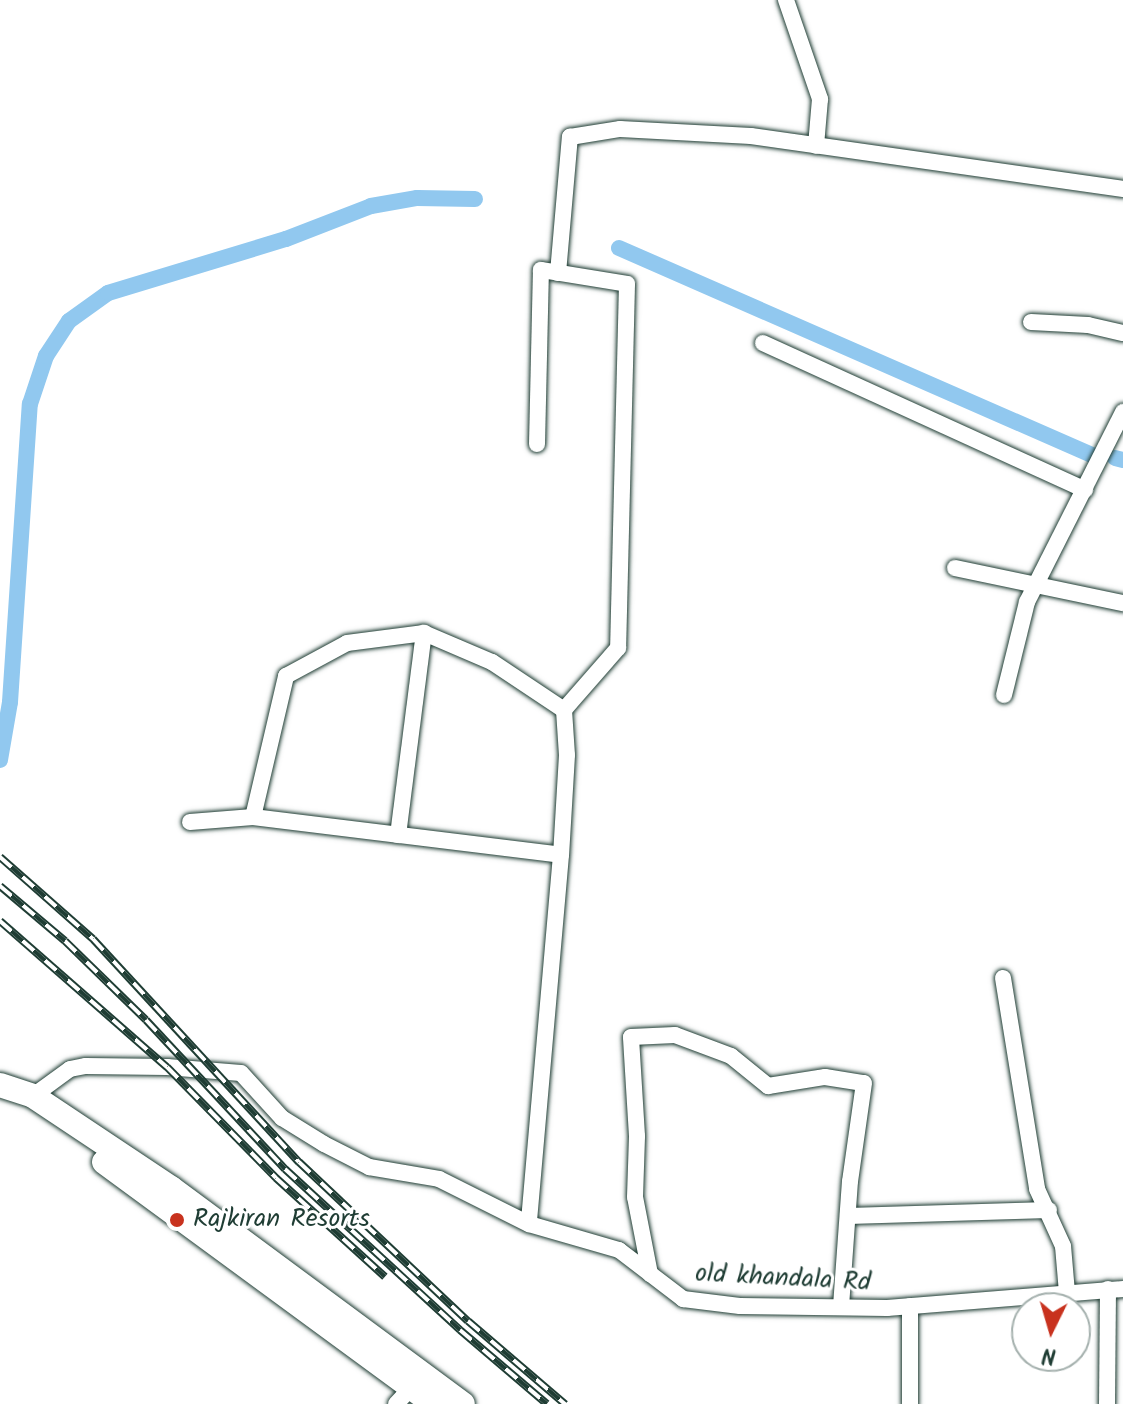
<!DOCTYPE html>
<html>
<head>
<meta charset="utf-8">
<style>
  body { margin:0 }
  #map { position:relative; width:1123px; height:1404px; overflow:hidden; background:#fff; font-family:Kalam,sans-serif }
  div>[style] { position:absolute }
  .canal>* { height:16px; margin:-8px; padding:0 8px; transform-origin:8px; border-radius:8px; background:#91c8ef }
  .roads { filter:drop-shadow(0 0 2px #1f3d34) drop-shadow(0 0 2px #1f3d34) }
  .minor>* { height:16px; margin:-8px; padding:0 8px; transform-origin:8px; border-radius:8px; background:#fff }
  .highway>* { height:24px; margin:-12px; padding:0 12px; transform-origin:12px; border-radius:12px; background:#fff }
  .rail>* { height:8px; margin-top:-4px; transform-origin:0; background:repeating-linear-gradient(90deg,#fff 0 15px,#1f3d34 0 30px); box-sizing:border-box; border-block:2px solid #1f3d34 }
  .dots>* { width:22px; height:22px; translate:-50% -50%; box-sizing:border-box; border:4px solid #fff; border-radius:50% }
  span { translate:-50% -50%; white-space:nowrap; text-align:center; line-height:1.15; -webkit-text-stroke:6px #fff; paint-order:stroke }
  .poi-label { font-size:26px; color:#1f3d34 }
  .left { translate:0 -50%; text-align:left }
  .street-label { font-size:26px; color:#1f3d34 }
  .north { position:absolute; left:1011px; top:1292px; width:80px; height:80px; box-sizing:border-box; background:#fff; border:2px solid #a5b1ae; border-radius:50%; rotate:185deg; font-size:22px; font-weight:700; line-height:32px; text-align:center; color:#1f3d34 }
  .north::after { content:''; display:block; margin:auto; width:28px; height:36px; background:#c8321e; clip-path:polygon(50% 0,100% 100%,50% 72%,0 100%) }
</style>
</head>
<body>
<div id="map">
  <div class="canal">
    <div style="left:619px;top:248px;width:519px;rotate:23.65deg"></div>
    <div style="left:1115px;top:458px;width:8px;rotate:14deg"></div>
    <div style="left:0;top:760px;width:59px;rotate:-80.2deg"></div>
    <div style="left:10px;top:702px;width:299px;rotate:-86.2deg"></div>
    <div style="left:30px;top:404px;width:51px;rotate:-71.6deg"></div>
    <div style="left:46px;top:356px;width:42px;rotate:-56.7deg"></div>
    <div style="left:69px;top:321px;width:48px;rotate:-35.7deg"></div>
    <div style="left:108px;top:293px;width:186px;rotate:-16.9deg"></div>
    <div style="left:286px;top:239px;width:91px;rotate:-21.2deg"></div>
    <div style="left:371px;top:206px;width:47px;rotate:-9.9deg"></div>
    <div style="left:417px;top:198px;width:58px;rotate:1deg"></div>
  </div>
  <div class="roads">
    <div class="minor">
      <div style="left:786px;top:0;width:105px;rotate:71deg"></div>
      <div style="left:820px;top:99px;width:47px;rotate:94.9deg"></div>
      <div style="left:558px;top:273px;width:137px;rotate:-85deg"></div>
      <div style="left:570px;top:137px;width:51px;rotate:-9.1deg"></div>
      <div style="left:620px;top:129px;width:131px;rotate:3.1deg"></div>
      <div style="left:751px;top:136px;width:376px;rotate:8.1deg"></div>
      <div style="left:1031px;top:322px;width:57px;rotate:3deg"></div>
      <div style="left:1088px;top:325px;width:36px;rotate:13deg"></div>
      <div style="left:763px;top:343px;width:354px;rotate:24.5deg"></div>
      <div style="left:537px;top:444px;width:174px;rotate:-88.7deg"></div>
      <div style="left:541px;top:270px;width:87px;rotate:9.2deg"></div>
      <div style="left:627px;top:284px;width:364px;rotate:91.4deg"></div>
      <div style="left:618px;top:648px;width:82px;rotate:131.1deg"></div>
      <div style="left:955px;top:568px;width:172px;rotate:11.8deg"></div>
      <div style="left:1004px;top:695px;width:96px;rotate:-76.1deg"></div>
      <div style="left:1027px;top:602px;width:213px;rotate:-63.2deg"></div>
      <div style="left:253px;top:817px;width:145px;rotate:-76.8deg"></div>
      <div style="left:286px;top:676px;width:69px;rotate:-28.4deg"></div>
      <div style="left:347px;top:643px;width:78px;rotate:-7.4deg"></div>
      <div style="left:424px;top:633px;width:74px;rotate:23.1deg"></div>
      <div style="left:492px;top:662px;width:87px;rotate:33.7deg"></div>
      <div style="left:564px;top:710px;width:45px;rotate:86.2deg"></div>
      <div style="left:567px;top:755px;width:100px;rotate:93.4deg"></div>
      <div style="left:561px;top:855px;width:370px;rotate:95deg"></div>
      <div style="left:190px;top:822px;width:63px;rotate:-4.5deg"></div>
      <div style="left:253px;top:817px;width:310px;rotate:7deg"></div>
      <div style="left:398px;top:835px;width:204px;rotate:-82.7deg"></div>
      <div style="left:1003px;top:978px;width:214px;rotate:80.8deg"></div>
      <div style="left:1037px;top:1189px;width:63px;rotate:65.5deg"></div>
      <div style="left:1063px;top:1246px;width:47px;rotate:85.1deg"></div>
      <div style="left:33px;top:1096px;width:46px;rotate:-36.1deg"></div>
      <div style="left:70px;top:1069px;width:16px;rotate:-11deg"></div>
      <div style="left:86px;top:1066px;width:81px;rotate:0.7deg"></div>
      <div style="left:167px;top:1067px;width:74px;rotate:4.6deg"></div>
      <div style="left:241px;top:1073px;width:61px;rotate:47.7deg"></div>
      <div style="left:282px;top:1118px;width:49px;rotate:31.8deg"></div>
      <div style="left:324px;top:1144px;width:51px;rotate:27.1deg"></div>
      <div style="left:369px;top:1167px;width:71px;rotate:9.7deg"></div>
      <div style="left:439px;top:1179px;width:101px;rotate:26.6deg"></div>
      <div style="left:529px;top:1224px;width:94px;rotate:16.1deg"></div>
      <div style="left:619px;top:1250px;width:81px;rotate:37.4deg"></div>
      <div style="left:683px;top:1299px;width:57px;rotate:7deg"></div>
      <div style="left:740px;top:1306px;width:147px;rotate:0.8deg"></div>
      <div style="left:887px;top:1308px;width:237px;rotate:-4.6deg"></div>
      <div style="left:848px;top:1216px;width:201px;rotate:-1.7deg"></div>
      <div style="left:650px;top:1274px;width:78px;rotate:-101deg"></div>
      <div style="left:635px;top:1197px;width:61px;rotate:-88.1deg"></div>
      <div style="left:637px;top:1136px;width:99px;rotate:-93.5deg"></div>
      <div style="left:631px;top:1037px;width:44px;rotate:-2.6deg"></div>
      <div style="left:675px;top:1035px;width:60px;rotate:20.6deg"></div>
      <div style="left:731px;top:1056px;width:48px;rotate:39deg"></div>
      <div style="left:768px;top:1086px;width:58px;rotate:-9deg"></div>
      <div style="left:825px;top:1077px;width:39px;rotate:9deg"></div>
      <div style="left:864px;top:1083px;width:99px;rotate:98.1deg"></div>
      <div style="left:850px;top:1181px;width:126px;rotate:94.1deg"></div>
      <div style="left:910px;top:1306px;width:98px;rotate:90deg"></div>
      <div style="left:396px;top:1404px;width:23px;rotate:-47deg"></div>
      <div style="left:1107px;top:1404px;width:115px;rotate:-89.5deg"></div>
    </div>
    <div class="highway">
      <div style="left:0;top:1085px;width:35px;rotate:18deg"></div>
      <div style="left:33px;top:1096px;width:166px;rotate:33.7deg"></div>
      <div style="left:171px;top:1188px;width:363px;rotate:36.5deg"></div>
      <div style="left:104px;top:1162px;width:409px;rotate:36.3deg"></div>
    </div>
  </div>
  <div class="rail">
    <div style="left:0;top:857px;width:124px;rotate:41.4deg"></div>
    <div style="left:93px;top:939px;width:304px;rotate:47.3deg"></div>
    <div style="left:299px;top:1162px;width:232px;rotate:43.3deg"></div>
    <div style="left:468px;top:1321px;width:128px;rotate:40.6deg"></div>
    <div style="left:0;top:886px;width:85px;rotate:40.2deg"></div>
    <div style="left:65px;top:941px;width:113px;rotate:44.3deg"></div>
    <div style="left:146px;top:1020px;width:204px;rotate:47deg"></div>
    <div style="left:285px;top:1169px;width:238px;rotate:42.6deg"></div>
    <div style="left:460px;top:1330px;width:114px;rotate:40.4deg"></div>
    <div style="left:0;top:921px;width:222px;rotate:41.2deg"></div>
    <div style="left:167px;top:1067px;width:156px;rotate:45.5deg"></div>
    <div style="left:276px;top:1178px;width:147px;rotate:42.2deg"></div>
  </div>
  <div class="dots">
    <div style="left:177px;top:1220px;background:#c8321e"></div>
  </div>
  <div class="poi-label">
    <span class="left" style="left:193px;top:1220px">Rajkiran Resorts</span>
  </div>
  <div class="street-label">
    <span style="left:783px;top:1279px;rotate:3deg">old khandala Rd</span>
  </div>
  <div class="north">N</div>
</div>
</body>
</html>
